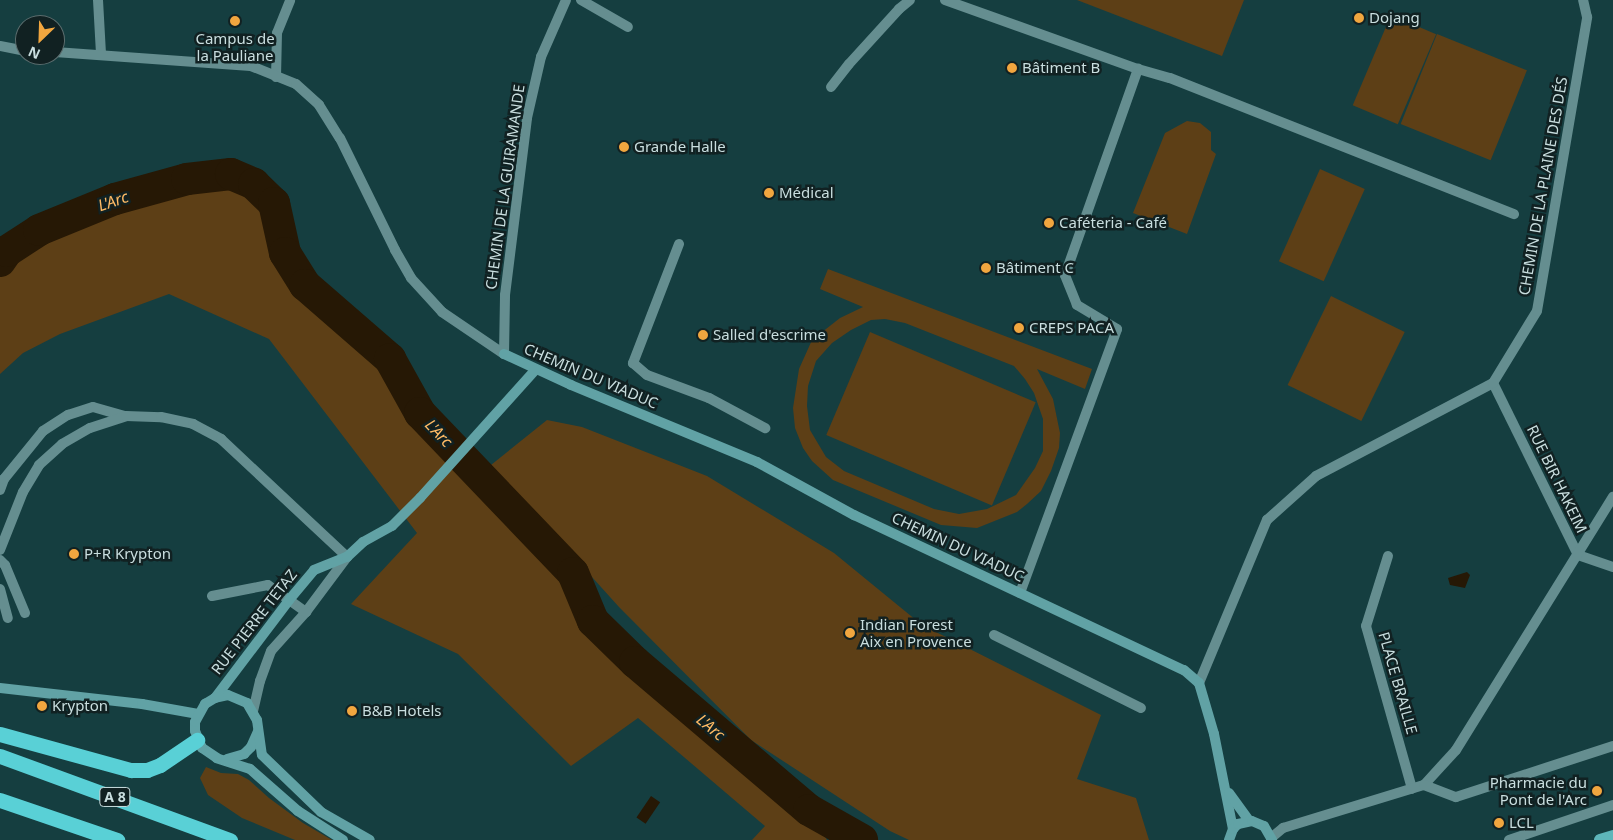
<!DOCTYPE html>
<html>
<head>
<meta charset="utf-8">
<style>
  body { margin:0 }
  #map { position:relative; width:1613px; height:840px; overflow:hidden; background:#153e40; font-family:"Noto Sans",sans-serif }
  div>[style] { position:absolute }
  .green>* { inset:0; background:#5d3f16; transform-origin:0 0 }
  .water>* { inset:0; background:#261805; transform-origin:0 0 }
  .river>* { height:32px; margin:-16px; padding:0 16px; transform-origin:16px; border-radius:16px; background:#261805 }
  .lane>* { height:10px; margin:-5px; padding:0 5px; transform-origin:5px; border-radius:5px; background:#658e90 }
  .street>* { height:10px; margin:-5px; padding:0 5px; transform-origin:5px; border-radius:5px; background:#658e90 }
  .secondary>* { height:10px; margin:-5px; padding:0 5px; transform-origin:5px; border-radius:5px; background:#61a2a5 }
  .primary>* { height:12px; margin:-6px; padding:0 6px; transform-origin:6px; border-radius:6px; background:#5eb6ba }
  .highway>* { height:15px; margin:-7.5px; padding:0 7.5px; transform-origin:7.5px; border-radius:7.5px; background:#59d0d6 }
  .dots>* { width:14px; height:14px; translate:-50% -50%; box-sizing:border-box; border:2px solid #112122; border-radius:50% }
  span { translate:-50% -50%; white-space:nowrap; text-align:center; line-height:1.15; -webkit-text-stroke:5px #112122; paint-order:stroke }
  .shield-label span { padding:1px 4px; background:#112122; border:1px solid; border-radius:4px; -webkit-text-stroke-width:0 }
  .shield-label { font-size:14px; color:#c9dedf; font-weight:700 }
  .poi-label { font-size:15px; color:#c9dedf }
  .left { translate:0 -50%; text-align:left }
  .right { translate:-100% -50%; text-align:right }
  .street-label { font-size:15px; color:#c9dedf }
  .water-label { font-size:16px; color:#ffbb65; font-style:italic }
  .north { position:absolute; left:15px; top:15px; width:50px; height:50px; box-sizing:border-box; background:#112122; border:1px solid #5b6d6e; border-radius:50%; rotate:204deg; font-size:14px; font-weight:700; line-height:20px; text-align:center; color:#c9dedf }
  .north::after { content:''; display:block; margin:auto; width:18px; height:22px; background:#f1a63f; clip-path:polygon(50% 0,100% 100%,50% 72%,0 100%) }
</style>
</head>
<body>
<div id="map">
  <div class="green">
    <div style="clip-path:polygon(1077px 0,1244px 0,1222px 56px)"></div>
    <div style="left:1391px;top:15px;width:49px;height:98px;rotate:23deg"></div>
    <div style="left:1437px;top:34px;width:97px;height:97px;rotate:22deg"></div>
    <div style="clip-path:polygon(1187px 121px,1200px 123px,1211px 132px,1211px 150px,1216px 154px,1187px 234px,1133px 213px,1165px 133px)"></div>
    <div style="left:1320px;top:169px;width:49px;height:101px;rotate:24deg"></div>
    <div style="clip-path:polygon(231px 174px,254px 184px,274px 203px,285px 253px,305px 285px,391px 360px,420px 413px,573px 573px,593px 621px,809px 810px,827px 840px,752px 840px,765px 826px,638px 718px,571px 766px,458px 654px,351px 604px,417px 533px,269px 339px,169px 294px,60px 334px,23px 353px,0 374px,0 260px,7px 251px,39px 230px,115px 199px,187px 179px)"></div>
    <div style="clip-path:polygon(evenodd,828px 269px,1092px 369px,1085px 389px,1037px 369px,1053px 399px,1060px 433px,1059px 448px,1051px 471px,1041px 491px,1027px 504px,1017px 512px,977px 528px,941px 525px,833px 480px,812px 461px,803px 448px,795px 428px,793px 408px,799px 369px,812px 340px,840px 318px,863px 307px,820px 289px,828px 269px,885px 319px,905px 323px,1014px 366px,1025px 379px,1034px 393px,1043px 419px,1043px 451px,1035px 468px,1016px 495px,987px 509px,959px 514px,934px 509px,844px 471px,826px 457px,810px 430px,807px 406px,808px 386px,816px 361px,832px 343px,851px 330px,871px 320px,885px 319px)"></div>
    <div style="left:1331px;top:296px;width:82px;height:99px;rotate:26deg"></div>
    <div style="left:870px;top:332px;width:180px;height:112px;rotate:23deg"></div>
    <div style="clip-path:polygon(547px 420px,582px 427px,707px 476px,834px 553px,922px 625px,1101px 715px,1077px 779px,1136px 798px,1149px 840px,909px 840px,890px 831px,751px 740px,619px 607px,491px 465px)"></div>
    <div style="clip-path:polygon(206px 767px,221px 773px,238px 774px,249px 780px,269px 798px,303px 823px,332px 840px,295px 840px,242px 818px,208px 795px,200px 778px)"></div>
  </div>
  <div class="water">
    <div style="clip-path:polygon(1467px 572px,1470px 575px,1465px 588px,1450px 585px,1448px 578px)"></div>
    <div style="left:651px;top:796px;width:11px;height:26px;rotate:34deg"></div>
  </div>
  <div class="river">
    <div style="left:0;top:261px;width:12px;rotate:-55deg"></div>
    <div style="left:7px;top:251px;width:38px;rotate:-33deg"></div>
    <div style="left:39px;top:230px;width:82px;rotate:-22.2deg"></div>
    <div style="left:115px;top:199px;width:75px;rotate:-15.5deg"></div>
    <div style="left:187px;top:179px;width:44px;rotate:-6.5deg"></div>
    <div style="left:231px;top:174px;width:25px;rotate:23deg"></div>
    <div style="left:254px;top:184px;width:28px;rotate:44deg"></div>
    <div style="left:274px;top:203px;width:51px;rotate:77.6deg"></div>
    <div style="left:285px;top:253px;width:38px;rotate:58deg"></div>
    <div style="left:305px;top:285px;width:113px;rotate:41deg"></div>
    <div style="left:390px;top:359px;width:62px;rotate:60.9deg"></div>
    <div style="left:420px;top:413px;width:221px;rotate:46.3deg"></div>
    <div style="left:573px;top:573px;width:52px;rotate:67.4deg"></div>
    <div style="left:593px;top:621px;width:59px;rotate:44.3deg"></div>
    <div style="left:635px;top:662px;width:228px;rotate:40.4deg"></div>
    <div style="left:809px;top:810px;width:61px;rotate:29.5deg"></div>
  </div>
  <div class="lane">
    <div style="left:98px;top:0;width:54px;rotate:86.8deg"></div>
    <div style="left:581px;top:0;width:54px;rotate:29.9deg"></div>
    <div style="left:945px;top:0;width:205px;rotate:19.7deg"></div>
    <div style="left:276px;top:77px;width:44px;rotate:-88.7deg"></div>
    <div style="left:277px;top:33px;width:35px;rotate:-68deg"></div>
    <div style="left:831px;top:87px;width:29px;rotate:-52deg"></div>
    <div style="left:849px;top:64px;width:74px;rotate:-47.7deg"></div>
    <div style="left:899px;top:9px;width:14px;rotate:-39deg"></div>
    <div style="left:679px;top:244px;width:128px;rotate:111.1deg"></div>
    <div style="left:633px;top:363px;width:18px;rotate:41deg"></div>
    <div style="left:647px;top:375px;width:66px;rotate:20.4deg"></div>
    <div style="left:709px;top:398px;width:64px;rotate:28.2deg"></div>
    <div style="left:0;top:490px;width:12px;rotate:-70deg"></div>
    <div style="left:4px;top:479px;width:62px;rotate:-50.9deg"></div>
    <div style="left:43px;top:431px;width:30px;rotate:-33deg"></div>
    <div style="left:68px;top:415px;width:26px;rotate:-18deg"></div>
    <div style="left:93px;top:407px;width:33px;rotate:16deg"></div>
    <div style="left:0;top:550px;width:62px;rotate:-68.4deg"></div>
    <div style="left:23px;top:492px;width:31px;rotate:-59deg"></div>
    <div style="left:39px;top:465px;width:31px;rotate:-42deg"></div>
    <div style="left:62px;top:444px;width:32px;rotate:-30deg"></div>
    <div style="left:90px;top:428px;width:38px;rotate:-18deg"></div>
    <div style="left:126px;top:416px;width:35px;rotate:2deg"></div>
    <div style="left:161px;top:417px;width:33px;rotate:12deg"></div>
    <div style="left:193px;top:424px;width:32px;rotate:28deg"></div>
    <div style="left:221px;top:439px;width:173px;rotate:43.1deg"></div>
    <div style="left:347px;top:557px;width:69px;rotate:126.7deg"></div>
    <div style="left:306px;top:612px;width:52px;rotate:131.9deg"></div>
    <div style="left:271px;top:651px;width:32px;rotate:110deg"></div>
    <div style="left:260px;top:681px;width:31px;rotate:103deg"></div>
    <div style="left:0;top:560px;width:7px;rotate:45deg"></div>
    <div style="left:5px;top:565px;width:52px;rotate:67.4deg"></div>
    <div style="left:0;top:589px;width:30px;rotate:75deg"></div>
    <div style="left:1020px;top:593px;width:281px;rotate:-69.8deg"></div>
    <div style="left:1117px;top:329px;width:47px;rotate:-149deg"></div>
    <div style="left:1077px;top:305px;width:32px;rotate:-112deg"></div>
    <div style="left:1065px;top:275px;width:219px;rotate:-70.5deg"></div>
    <div style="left:1138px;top:69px;width:33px;rotate:16deg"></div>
    <div style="left:1170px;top:78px;width:370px;rotate:21.6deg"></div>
    <div style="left:212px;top:596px;width:57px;rotate:-11.1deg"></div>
    <div style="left:268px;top:585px;width:47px;rotate:35.4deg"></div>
    <div style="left:994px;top:635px;width:164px;rotate:26.4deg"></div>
    <div style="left:1509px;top:840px;width:110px;rotate:-18.6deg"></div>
  </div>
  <div class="street">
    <div style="left:0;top:46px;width:25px;rotate:11deg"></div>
    <div style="left:55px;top:52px;width:196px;rotate:4.1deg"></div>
    <div style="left:251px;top:66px;width:48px;rotate:21.8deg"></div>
    <div style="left:296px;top:84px;width:31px;rotate:42deg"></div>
    <div style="left:319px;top:105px;width:39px;rotate:58deg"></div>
    <div style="left:340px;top:138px;width:125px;rotate:63.8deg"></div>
    <div style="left:395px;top:250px;width:32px;rotate:60deg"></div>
    <div style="left:411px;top:278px;width:46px;rotate:47.6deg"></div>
    <div style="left:442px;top:312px;width:75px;rotate:34.1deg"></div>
    <div style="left:504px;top:354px;width:59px;rotate:-89deg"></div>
    <div style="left:505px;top:295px;width:178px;rotate:-82.9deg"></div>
    <div style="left:527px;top:118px;width:63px;rotate:-77.1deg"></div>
    <div style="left:541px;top:57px;width:62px;rotate:-66.3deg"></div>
    <div style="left:1493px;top:383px;width:192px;rotate:63.7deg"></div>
    <div style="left:1578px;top:555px;width:37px;rotate:19deg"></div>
    <div style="left:1388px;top:556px;width:73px;rotate:107.4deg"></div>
    <div style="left:1366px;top:626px;width:169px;rotate:74.2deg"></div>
    <div style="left:1199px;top:683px;width:177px;rotate:-67.4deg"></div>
    <div style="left:1267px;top:520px;width:66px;rotate:-41.9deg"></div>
    <div style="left:1316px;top:476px;width:200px;rotate:-27.7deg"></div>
    <div style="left:1493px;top:383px;width:84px;rotate:-58.6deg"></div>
    <div style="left:1537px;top:311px;width:298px;rotate:-80.3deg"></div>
    <div style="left:1587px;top:17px;width:17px;rotate:-103deg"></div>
    <div style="left:1424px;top:785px;width:47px;rotate:-47.6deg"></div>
    <div style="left:1456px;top:750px;width:298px;rotate:-58.2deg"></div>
    <div style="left:1271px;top:838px;width:16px;rotate:-40deg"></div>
    <div style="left:1283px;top:828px;width:147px;rotate:-17deg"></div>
    <div style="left:1424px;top:785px;width:34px;rotate:21deg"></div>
    <div style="left:1456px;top:797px;width:165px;rotate:-18deg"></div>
  </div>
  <div class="secondary">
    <div style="left:504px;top:354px;width:74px;rotate:24.8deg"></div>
    <div style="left:571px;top:385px;width:201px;rotate:22.5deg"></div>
    <div style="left:757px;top:462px;width:111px;rotate:28.7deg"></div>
    <div style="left:854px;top:515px;width:365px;rotate:25.2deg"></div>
    <div style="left:1184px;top:670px;width:20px;rotate:41deg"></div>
    <div style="left:1199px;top:683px;width:53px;rotate:73.6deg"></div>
    <div style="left:1214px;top:734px;width:97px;rotate:78.7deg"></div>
    <div style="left:0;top:688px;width:143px;rotate:6.4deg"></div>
    <div style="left:142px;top:704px;width:57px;rotate:10.1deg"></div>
    <div style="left:215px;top:698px;width:123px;rotate:-52.9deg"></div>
    <div style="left:289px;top:600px;width:39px;rotate:-50deg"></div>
    <div style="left:314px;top:570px;width:35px;rotate:-22deg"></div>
    <div style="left:347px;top:557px;width:22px;rotate:-43deg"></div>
    <div style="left:363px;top:542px;width:33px;rotate:-29deg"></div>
    <div style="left:392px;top:526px;width:40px;rotate:-45deg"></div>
    <div style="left:420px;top:498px;width:173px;rotate:-48deg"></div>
    <div style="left:227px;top:759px;width:18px;rotate:-16deg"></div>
    <div style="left:244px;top:754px;width:10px;rotate:-45deg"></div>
    <div style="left:251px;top:747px;width:17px;rotate:-66deg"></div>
    <div style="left:1229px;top:793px;width:34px;rotate:54deg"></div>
    <div style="left:343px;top:840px;width:54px;rotate:-147.2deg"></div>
    <div style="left:298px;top:811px;width:64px;rotate:-138.8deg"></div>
    <div style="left:250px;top:769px;width:35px;rotate:-162deg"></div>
    <div style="left:217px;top:758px;width:18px;rotate:-146deg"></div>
    <div style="left:202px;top:748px;width:18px;rotate:-112deg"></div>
    <div style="left:195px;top:731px;width:9px;rotate:-90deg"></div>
    <div style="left:195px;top:722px;width:21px;rotate:-61deg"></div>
    <div style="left:205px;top:704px;width:12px;rotate:-31deg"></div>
    <div style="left:215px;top:698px;width:13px;rotate:-13deg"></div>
    <div style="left:228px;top:695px;width:21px;rotate:23deg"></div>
    <div style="left:247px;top:703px;width:20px;rotate:60deg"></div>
    <div style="left:257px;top:720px;width:35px;rotate:82deg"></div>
    <div style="left:262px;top:755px;width:82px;rotate:44deg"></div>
    <div style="left:321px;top:812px;width:56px;rotate:29.7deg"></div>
    <div style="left:1229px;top:840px;width:12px;rotate:-70deg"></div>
    <div style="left:1233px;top:829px;width:7px;rotate:-45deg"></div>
    <div style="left:1238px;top:824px;width:14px;rotate:-12deg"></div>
    <div style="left:1252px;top:821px;width:13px;rotate:23deg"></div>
    <div style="left:1264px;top:826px;width:16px;rotate:60deg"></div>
  </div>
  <div class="primary">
    <div style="left:1600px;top:840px;width:14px;rotate:-17deg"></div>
  </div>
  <div class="highway">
    <div style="left:0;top:734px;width:136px;rotate:15.4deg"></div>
    <div style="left:131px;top:770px;width:16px"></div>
    <div style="left:147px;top:770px;width:14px;rotate:-21deg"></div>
    <div style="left:160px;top:765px;width:45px;rotate:-34deg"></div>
    <div style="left:0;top:756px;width:245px;rotate:20.1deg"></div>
    <div style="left:0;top:800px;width:124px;rotate:18.9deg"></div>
  </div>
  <div class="dots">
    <div style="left:1359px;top:18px;background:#f1a63f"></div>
    <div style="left:235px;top:21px;background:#f1a63f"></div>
    <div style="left:1012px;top:68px;background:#f1a63f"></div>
    <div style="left:624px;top:147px;background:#f1a63f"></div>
    <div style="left:769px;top:193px;background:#f1a63f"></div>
    <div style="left:1049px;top:223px;background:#f1a63f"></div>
    <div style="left:986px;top:268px;background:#f1a63f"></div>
    <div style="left:1019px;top:328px;background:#f1a63f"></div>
    <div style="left:703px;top:335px;background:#f1a63f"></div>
    <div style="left:74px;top:554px;background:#f1a63f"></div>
    <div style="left:850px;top:633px;background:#f1a63f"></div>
    <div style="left:42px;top:706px;background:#f1a63f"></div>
    <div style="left:352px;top:711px;background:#f1a63f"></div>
    <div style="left:1597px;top:791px;background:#f1a63f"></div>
    <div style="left:1499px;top:823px;background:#f1a63f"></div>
  </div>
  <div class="shield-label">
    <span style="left:115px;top:797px">A 8</span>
  </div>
  <div class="poi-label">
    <span class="left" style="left:1369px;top:18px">Dojang</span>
    <span style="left:235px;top:47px">Campus de<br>la Pauliane</span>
    <span class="left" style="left:1022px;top:68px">Bâtiment B</span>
    <span class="left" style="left:634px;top:147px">Grande Halle</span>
    <span class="left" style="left:779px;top:193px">Médical</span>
    <span class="left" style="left:1059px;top:223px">Caféteria - Café</span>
    <span class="left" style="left:996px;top:268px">Bâtiment C</span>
    <span class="left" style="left:1029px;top:328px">CREPS PACA</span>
    <span class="left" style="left:713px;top:335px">Salled d'escrime</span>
    <span class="left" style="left:84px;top:554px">P+R Krypton</span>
    <span class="left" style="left:860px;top:633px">Indian Forest<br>Aix en Provence</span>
    <span class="left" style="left:52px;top:706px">Krypton</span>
    <span class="left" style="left:362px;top:711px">B&amp;B Hotels</span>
    <span class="right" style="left:1587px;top:791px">Pharmacie du<br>Pont de l'Arc</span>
    <span class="left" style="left:1509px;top:823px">LCL</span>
  </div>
  <div class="street-label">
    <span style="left:1543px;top:186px;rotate:-80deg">CHEMIN DE LA PLAINE DES DÉS</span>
    <span style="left:505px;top:187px;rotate:-82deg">CHEMIN DE LA GUIRAMANDE</span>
    <span style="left:591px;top:376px;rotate:23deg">CHEMIN DU VIADUC</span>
    <span style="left:1557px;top:479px;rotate:64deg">RUE BIR HAKEIM</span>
    <span style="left:958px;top:547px;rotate:25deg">CHEMIN DU VIADUC</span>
    <span style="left:254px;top:622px;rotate:-52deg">RUE PIERRE TETAZ</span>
    <span style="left:1398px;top:683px;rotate:74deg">PLACE BRAILLE</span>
  </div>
  <div class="water-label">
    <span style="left:113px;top:201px;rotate:-19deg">L'Arc</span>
    <span style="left:439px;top:433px;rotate:46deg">L'Arc</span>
    <span style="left:711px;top:727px;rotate:40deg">L'Arc</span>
  </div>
  <div class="north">N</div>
</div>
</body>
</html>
